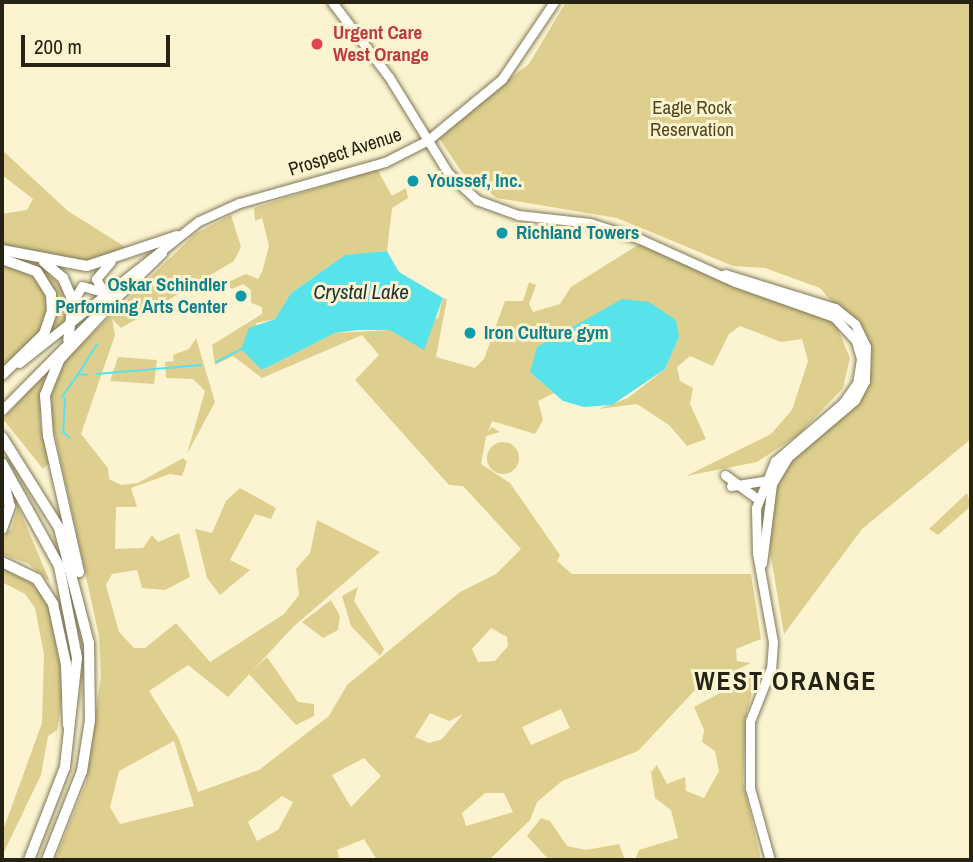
<!DOCTYPE html>
<html>
<head>
<meta charset="utf-8">
<style>
  body { margin:0 }
  #map { position:relative; width:973px; height:862px; overflow:hidden; background:#fcf4d0; font-family:"Archivo Narrow",sans-serif }
  div>[style] { position:absolute }
  .green>* { inset:0; background:#decf8f }
  .round { border-radius:50% }
  .water>* { inset:0; background:#58e2e9 }
  .stream>* { height:2px; margin:-1px; padding:0 1px; transform-origin:1px; border-radius:1px; background:#58e2e9 }
  .roads { filter:drop-shadow(0 0 2px #7f7857) drop-shadow(0 0 2px #7f7857) }
  .major>* { height:9px; margin:-4.5px; padding:0 4.5px; transform-origin:4.5px; border-radius:4.5px; background:#fff }
  .highway>* { height:10px; margin:-5px; padding:0 5px; transform-origin:5px; border-radius:5px; background:#fff }
  .dots>* { width:19px; height:19px; translate:-50% -50%; box-sizing:border-box; border:4px solid #fcf4d0; border-radius:50% }
  span { translate:-50% -50%; white-space:nowrap; text-align:center; line-height:1.15; -webkit-text-stroke:6px #fcf4d0; paint-order:stroke }
  .health-label { font-size:19px; color:#be3a42; font-weight:700 }
  .left { translate:0 -50%; text-align:left }
  .park-label { font-size:19px; color:#50471f }
  .street-label { font-size:19px; color:#262315 }
  .culture-label { font-size:19px; color:#0d838f; font-weight:700 }
  .right { translate:-100% -50%; text-align:right }
  .water-label { font-size:21px; color:#1b3334; font-style:italic }
  .district-label { font-size:26px; color:#262315; font-weight:700; letter-spacing:2px }
  .frame { position:absolute; inset:0; border:4px solid #262315; pointer-events:none }
  .scale { position:absolute; left:21px; top:35px; width:149px; height:32px; box-sizing:border-box; border:4px solid #262315; border-top:0; padding-left:9px; font-size:21px; line-height:24px; white-space:nowrap; color:#262315; -webkit-text-stroke:5px #fcf4d0; paint-order:stroke }
</style>
</head>
<body>
<div id="map">
  <div class="green">
    <div style="clip-path:polygon(566px 2px,971px 2px,971px 439px,862px 529px,784px 634px,765px 522px,776px 483px,791px 458px,861px 389px,871px 367px,865px 341px,820px 288px,765px 268px,733px 266px,617px 218px,497px 198px,462px 172px,436px 134px,529px 64px)"></div>
    <div style="clip-path:polygon(2px 150px,68px 211px,133px 252px,76px 264px,2px 245px,2px 214px,27px 210px,33px 199px,2px 175px)"></div>
    <div style="clip-path:polygon(evenodd,377px 169px,392px 196px,406px 188px,408px 198px,392px 208px,387px 251px,345px 255px,291px 293px,275px 319px,256px 323px,262px 370px,335px 333px,390px 330px,438px 318px,443px 298px,447px 299px,436px 357px,475px 368px,484px 359px,505px 301px,523px 301px,529px 282px,536px 285px,529px 304px,533px 312px,560px 304px,571px 287px,641px 243px,827px 318px,837px 327px,850px 358px,843px 388px,798px 435px,757px 462px,686px 476px,771px 434px,792px 410px,808px 361px,802px 339px,781px 342px,740px 326px,729px 334px,713px 366px,690px 356px,677px 367px,680px 381px,693px 388px,690px 404px,706px 439px,687px 446px,669px 425px,637px 404px,598px 409px,628px 398px,665px 369px,679px 337px,530px 372px,554px 393px,538px 401px,543px 420px,535px 434px,492px 421px,488px 432px,492px 427px,500px 432px,486px 436px,481px 464px,510px 483px,560px 555px,557px 561px,572px 574px,751px 574px,761px 639px,736px 649px,737px 661px,751px 663px,695px 690px,638px 751px,562px 781px,537px 802px,530px 820px,489px 860px,377px 860px,364px 839px,337px 850px,340px 860px,55px 860px,86px 783px,101px 676px,99px 636px,47px 398px,66px 359px,195px 234px,231px 215px,241px 247px,234px 261px,121px 328px,112px 319px,115px 335px,81px 434px,108px 468px,109px 479px,121px 485px,138px 483px,183px 458px,187px 462px,182px 476px,170px 474px,131px 488px,137px 507px,116px 507px,115px 549px,143px 548px,152px 535px,158px 542px,179px 533px,190px 577px,165px 590px,142px 588px,137px 570px,112px 574px,106px 585px,119px 632px,134px 648px,145px 648px,176px 623px,210px 662px,284px 614px,299px 595px,296px 569px,310px 553px,317px 520px,380px 552px,294px 626px,228px 697px,188px 665px,149px 691px,178px 737px,198px 792px,259px 770px,329px 716px,347px 685px,460px 592px,496px 574px,521px 549px,463px 486px,449px 485px,355px 380px,379px 355px,362px 335px,262px 378px,233px 356px,215px 365px,212px 345px,262px 314px,262px 307px,251px 303px,251px 290px,243px 284px,232px 289px,226px 283px,246px 274px,258px 279px,262px 272px,269px 246px,262px 218px,255px 221px,254px 208px,377px 169px,491px 628px,507px 637px,508px 646px,495px 661px,478px 662px,472px 649px,491px 628px,377px 169px,561px 709px,570px 728px,531px 745px,522px 727px,561px 709px,377px 169px,430px 713px,449px 721px,463px 714px,442px 739px,429px 743px,415px 737px,430px 713px,377px 169px,174px 741px,194px 806px,120px 824px,110px 807px,119px 771px,174px 741px,377px 169px,364px 758px,381px 776px,351px 807px,332px 775px,364px 758px,377px 169px,485px 793px,504px 793px,513px 812px,466px 826px,462px 813px,485px 793px,377px 169px,282px 796px,293px 802px,278px 830px,257px 841px,248px 822px,282px 796px)"></div>
    <div style="clip-path:polygon(14px 253px,38px 262px,67px 293px,70px 316px,47px 336px,56px 315px,41px 271px)"></div>
    <div style="clip-path:polygon(12px 264px,43px 284px,51px 304px,46px 326px,2px 368px,2px 265px)"></div>
    <div style="clip-path:polygon(196px 338px,215px 402px,187px 454px,205px 391px,193px 379px,166px 378px,165px 362px,174px 361px,173px 355px,189px 349px)"></div>
    <div style="clip-path:polygon(118px 357px,157px 360px,154px 384px,110px 381px)"></div>
    <div style="clip-path:polygon(45px 372px,40px 422px,49px 463px,43px 469px,3px 419px)"></div>
    <div class="round" style="left:487px;top:442px;width:32px;height:32px"></div>
    <div style="clip-path:polygon(240px 488px,276px 508px,271px 519px,255px 514px,230px 560px,250px 570px,220px 595px,207px 578px,195px 529px,212px 533px,226px 501px)"></div>
    <div style="clip-path:polygon(967px 493px,971px 506px,938px 535px,929px 529px)"></div>
    <div style="clip-path:polygon(18px 506px,50px 582px,29px 564px,2px 554px,2px 538px,12px 528px)"></div>
    <div style="clip-path:polygon(2px 568px,30px 582px,48px 600px,64px 686px,54px 753px,57px 730px,48px 736px,41px 775px,2px 856px,2px 833px,42px 723px,44px 654px,35px 608px,25px 594px,2px 582px)"></div>
    <div style="clip-path:polygon(358px 587px,354px 601px,384px 649px,380px 656px,351px 626px,342px 596px)"></div>
    <div style="clip-path:polygon(331px 600px,340px 616px,338px 630px,323px 638px,302px 622px)"></div>
    <div style="clip-path:polygon(267px 657px,298px 702px,314px 704px,314px 716px,296px 725px,249px 674px)"></div>
    <div style="clip-path:polygon(757px 673px,746px 715px,743px 782px,761px 860px,635px 860px,639px 850px,678px 838px,671px 810px,655px 798px,651px 772px,657px 765px,667px 784px,685px 777px,686px 791px,704px 798px,719px 771px,715px 751px,702px 742px,704px 730px,694px 707px)"></div>
    <div style="clip-path:polygon(541px 818px,550px 821px,567px 846px,586px 850px,619px 844px,625px 860px,549px 860px,527px 836px)"></div>
  </div>
  <div class="water">
    <div style="clip-path:polygon(387px 251px,399px 272px,443px 298px,424px 350px,390px 330px,358px 330px,335px 333px,262px 370px,241px 349px,249px 328px,275px 319px,291px 293px,345px 255px)"></div>
    <div style="clip-path:polygon(622px 299px,649px 302px,676px 320px,679px 337px,665px 369px,612px 405px,584px 407px,563px 401px,530px 372px,537px 347px)"></div>
  </div>
  <div class="stream">
    <div style="left:216px;top:362px;width:28px;rotate:-27deg"></div>
    <div style="left:79px;top:373px;width:34px;rotate:-58deg"></div>
    <div style="left:97px;top:374px;width:104px;rotate:-4.9deg"></div>
    <div style="left:62px;top:397px;width:28px;rotate:-55deg"></div>
    <div style="left:78px;top:374px;width:9px;rotate:6deg"></div>
    <div style="left:65px;top:398px;width:34px;rotate:93deg"></div>
    <div style="left:63px;top:432px;width:9px;rotate:41deg"></div>
  </div>
  <div class="roads">
    <div class="major">
      <div style="left:332px;top:2px;width:94px;rotate:52.8deg"></div>
      <div style="left:389px;top:77px;width:113px;rotate:58.4deg"></div>
      <div style="left:448px;top:173px;width:40px;rotate:43deg"></div>
      <div style="left:477px;top:200px;width:44px;rotate:20.1deg"></div>
      <div style="left:518px;top:215px;width:72px;rotate:6.3deg"></div>
      <div style="left:590px;top:223px;width:52px;rotate:17.7deg"></div>
      <div style="left:640px;top:239px;width:104px;rotate:24.4deg"></div>
      <div style="left:735px;top:282px;width:105px;rotate:19.5deg"></div>
      <div style="left:834px;top:317px;width:33px;rotate:47deg"></div>
      <div style="left:856px;top:341px;width:19px;rotate:74deg"></div>
      <div style="left:861px;top:359px;width:24px;rotate:99deg"></div>
      <div style="left:857px;top:383px;width:24px;rotate:125deg"></div>
      <div style="left:843px;top:403px;width:89px;rotate:139.5deg"></div>
      <div style="left:775px;top:461px;width:51px;rotate:112deg"></div>
      <div style="left:756px;top:508px;width:45px;rotate:88.7deg"></div>
      <div style="left:757px;top:553px;width:90px;rotate:79.8deg"></div>
      <div style="left:773px;top:642px;width:26px;rotate:94deg"></div>
      <div style="left:771px;top:668px;width:57px;rotate:111.6deg"></div>
      <div style="left:750px;top:721px;width:67px;rotate:90deg"></div>
      <div style="left:750px;top:788px;width:75px;rotate:74.5deg"></div>
      <div style="left:725px;top:274px;width:115px;rotate:17.2deg"></div>
      <div style="left:835px;top:308px;width:26px;rotate:39deg"></div>
      <div style="left:855px;top:324px;width:25px;rotate:64deg"></div>
      <div style="left:866px;top:347px;width:34px;rotate:92deg"></div>
      <div style="left:865px;top:381px;width:21px;rotate:118deg"></div>
      <div style="left:855px;top:400px;width:88px;rotate:139.6deg"></div>
      <div style="left:788px;top:457px;width:31px;rotate:121deg"></div>
      <div style="left:772px;top:484px;width:80px;rotate:97.2deg"></div>
      <div style="left:122px;top:292px;width:56px;rotate:-44.3deg"></div>
      <div style="left:106px;top:296px;width:20px;rotate:-120deg"></div>
      <div style="left:96px;top:279px;width:23px;rotate:-50deg"></div>
      <div style="left:73px;top:301px;width:17px;rotate:-59deg"></div>
      <div style="left:82px;top:286px;width:19px;rotate:16deg"></div>
      <div style="left:19px;top:363px;width:229px;rotate:-38.3deg"></div>
      <div style="left:199px;top:221px;width:44px;rotate:-24.2deg"></div>
      <div style="left:239px;top:203px;width:152px;rotate:-15.7deg"></div>
      <div style="left:385px;top:162px;width:48px;rotate:-27.1deg"></div>
      <div style="left:428px;top:140px;width:96px;rotate:-39.5deg"></div>
      <div style="left:502px;top:79px;width:93px;rotate:-56deg"></div>
      <div style="left:2px;top:410px;width:129px;rotate:-45.3deg"></div>
      <div style="left:725px;top:475px;width:42px;rotate:36.3deg"></div>
      <div style="left:731px;top:486px;width:36px;rotate:-9deg"></div>
    </div>
    <div class="highway">
      <div style="left:2px;top:250px;width:86px;rotate:10.7deg"></div>
      <div style="left:87px;top:266px;width:95px;rotate:-18.4deg"></div>
      <div style="left:2px;top:259px;width:37px;rotate:20deg"></div>
      <div style="left:37px;top:272px;width:26px;rotate:58deg"></div>
      <div style="left:51px;top:294px;width:17px;rotate:87deg"></div>
      <div style="left:52px;top:311px;width:24px;rotate:109deg"></div>
      <div style="left:44px;top:334px;width:59px;rotate:135.7deg"></div>
      <div style="left:44px;top:262px;width:25px;rotate:40deg"></div>
      <div style="left:63px;top:278px;width:25px;rotate:67deg"></div>
      <div style="left:73px;top:301px;width:39px;rotate:97deg"></div>
      <div style="left:2px;top:437px;width:107px;rotate:57.9deg"></div>
      <div style="left:59px;top:528px;width:119px;rotate:75.4deg"></div>
      <div style="left:89px;top:643px;width:77px;rotate:89.3deg"></div>
      <div style="left:90px;top:720px;width:52px;rotate:98.9deg"></div>
      <div style="left:82px;top:771px;width:96px;rotate:111.5deg"></div>
      <div style="left:2px;top:463px;width:118px;rotate:61deg"></div>
      <div style="left:59px;top:566px;width:94px;rotate:78.9deg"></div>
      <div style="left:77px;top:658px;width:110px;rotate:96.3deg"></div>
      <div style="left:65px;top:767px;width:100px;rotate:111.2deg"></div>
      <div style="left:2px;top:475px;width:32px;rotate:76deg"></div>
      <div style="left:10px;top:506px;width:24px;rotate:109deg"></div>
      <div style="left:2px;top:562px;width:39px;rotate:26deg"></div>
      <div style="left:37px;top:579px;width:30px;rotate:57deg"></div>
      <div style="left:53px;top:604px;width:61px;rotate:77.8deg"></div>
      <div style="left:66px;top:664px;width:61px;rotate:88.1deg"></div>
      <div style="left:79px;top:572px;width:139px;rotate:-102.8deg"></div>
      <div style="left:48px;top:436px;width:41px;rotate:-94.2deg"></div>
      <div style="left:45px;top:395px;width:38px;rotate:-68deg"></div>
      <div style="left:59px;top:360px;width:98px;rotate:-47.1deg"></div>
    </div>
  </div>
  <div class="dots">
    <div style="left:317px;top:44px;background:#e0444e"></div>
    <div style="left:413px;top:181px;background:#0f9aa8"></div>
    <div style="left:502px;top:233px;background:#0f9aa8"></div>
    <div style="left:241px;top:296px;background:#0f9aa8"></div>
    <div style="left:470px;top:333px;background:#0f9aa8"></div>
  </div>
  <div class="health-label">
    <span class="left" style="left:333px;top:44px">Urgent Care<br>West Orange</span>
  </div>
  <div class="park-label">
    <span style="left:692px;top:119px">Eagle Rock<br>Reservation</span>
  </div>
  <div class="street-label">
    <span style="left:345px;top:152px;rotate:-18deg">Prospect Avenue</span>
  </div>
  <div class="culture-label">
    <span class="left" style="left:427px;top:181px">Youssef, Inc.</span>
    <span class="left" style="left:516px;top:233px">Richland Towers</span>
    <span class="right" style="left:227px;top:296px">Oskar Schindler<br>Performing Arts Center</span>
    <span class="left" style="left:484px;top:333px">Iron Culture gym</span>
  </div>
  <div class="water-label">
    <span style="left:361px;top:292px">Crystal Lake</span>
  </div>
  <div class="district-label">
    <span style="left:786px;top:681px">WEST ORANGE</span>
  </div>
  <div class="frame"></div>
  <div class="scale">200 m</div>
</div>
</body>
</html>
